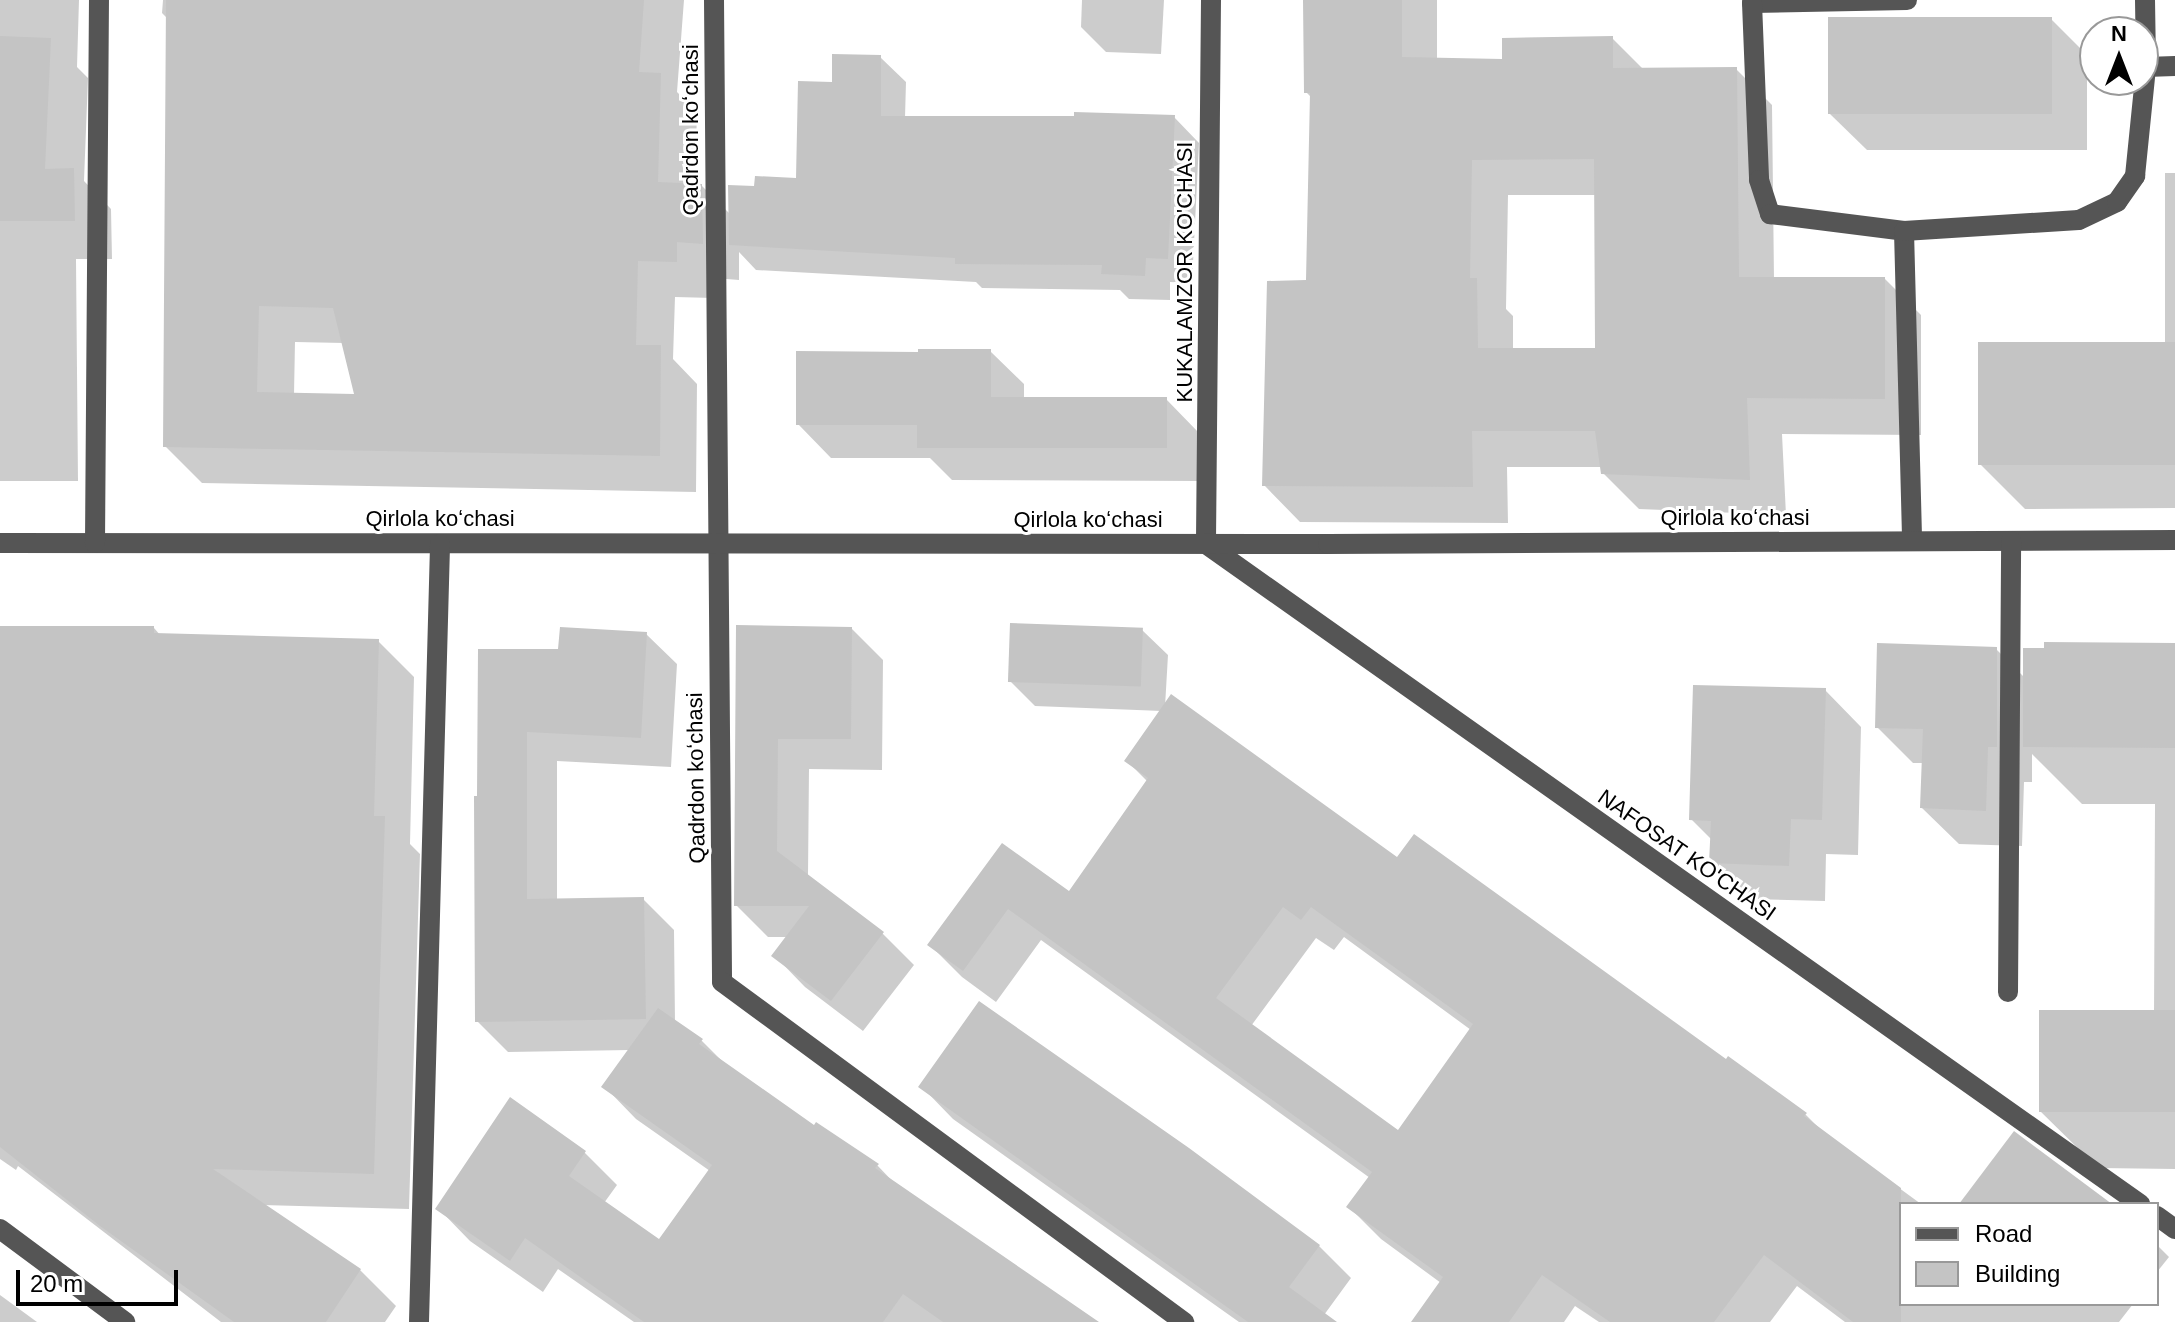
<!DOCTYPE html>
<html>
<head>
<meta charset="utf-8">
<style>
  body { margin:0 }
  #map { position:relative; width:2175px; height:1322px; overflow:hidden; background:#fff; font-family:Helvetica,sans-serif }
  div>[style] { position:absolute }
  .shadow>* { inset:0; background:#0003 }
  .building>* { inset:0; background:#c4c4c4; transform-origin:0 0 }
  .minor>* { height:20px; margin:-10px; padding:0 10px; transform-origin:10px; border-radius:10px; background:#555 }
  span { translate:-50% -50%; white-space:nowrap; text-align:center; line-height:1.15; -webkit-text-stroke:6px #fff; paint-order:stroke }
  .street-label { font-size:22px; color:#000 }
  .legend { position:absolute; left:1899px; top:1202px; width:260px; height:104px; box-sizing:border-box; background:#fff; border:2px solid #999; margin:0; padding:10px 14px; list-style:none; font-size:24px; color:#000 }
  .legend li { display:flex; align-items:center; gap:16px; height:40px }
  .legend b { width:40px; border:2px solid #999 }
  .north { position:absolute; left:2079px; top:16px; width:80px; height:80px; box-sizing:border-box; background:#fff; border:2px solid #999; border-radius:50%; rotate:0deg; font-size:22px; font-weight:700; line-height:32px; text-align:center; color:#000 }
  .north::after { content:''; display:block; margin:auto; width:28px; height:36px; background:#000; clip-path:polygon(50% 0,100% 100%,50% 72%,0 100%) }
  .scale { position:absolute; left:16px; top:1270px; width:162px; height:36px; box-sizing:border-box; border:4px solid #000; border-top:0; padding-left:10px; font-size:24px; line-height:28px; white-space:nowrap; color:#000; -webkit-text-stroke:6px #fff; paint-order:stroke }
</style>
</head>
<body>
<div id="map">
  <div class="shadow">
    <div style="clip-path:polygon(0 0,79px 0,77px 67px,88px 78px,84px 181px,111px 209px,112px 259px,76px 259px,78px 481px,0 481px)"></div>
    <div style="clip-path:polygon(evenodd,163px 0,684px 0,677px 92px,697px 112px,695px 185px,702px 186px,731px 215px,756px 188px,798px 180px,834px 84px,880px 57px,906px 82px,905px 118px,1174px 117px,1199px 143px,1192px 283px,1170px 282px,1170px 300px,1129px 299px,1120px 290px,982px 288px,976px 282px,756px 270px,739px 252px,739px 280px,714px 278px,713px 298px,675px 297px,673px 359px,697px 384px,696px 492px,202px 483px,165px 446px,168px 19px,162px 13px,163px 0,295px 342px,344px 343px,357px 396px,294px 395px,295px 342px)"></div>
    <div style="clip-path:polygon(1082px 0,1164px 0,1161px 54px,1106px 52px,1081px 27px)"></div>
    <div style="clip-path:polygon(evenodd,1305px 0,1437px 0,1437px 60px,1504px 61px,1612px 38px,1644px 70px,1736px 69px,1772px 105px,1774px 279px,1885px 279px,1921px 315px,1921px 435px,1782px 434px,1786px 515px,1639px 509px,1603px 473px,1602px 467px,1507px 467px,1508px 523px,1300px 522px,1264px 485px,1308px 282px,1312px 98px,1306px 92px,1305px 0,1508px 195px,1596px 195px,1597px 350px,1513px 350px,1513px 316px,1506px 309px,1508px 195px)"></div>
    <div style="clip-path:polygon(2051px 19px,2087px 55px,2087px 150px,1867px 150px,1830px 114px)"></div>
    <div style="clip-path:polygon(2165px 173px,2175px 173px,2175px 508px,2025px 509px,1980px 464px,2165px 344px)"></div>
    <div style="clip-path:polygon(990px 351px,1024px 384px,1024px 399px,1166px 399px,1199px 433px,1199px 481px,952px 480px,930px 458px,831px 458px,798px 424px,920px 354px)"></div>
    <div style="clip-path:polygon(738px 627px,852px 629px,883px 660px,882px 770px,809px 769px,808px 876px,883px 934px,914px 965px,863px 1031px,805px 987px,774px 955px,788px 937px,768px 937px,736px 905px)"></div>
    <div style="clip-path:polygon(0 628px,154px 628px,161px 636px,378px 641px,414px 677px,410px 844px,420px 854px,409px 1209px,262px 1205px,360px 1270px,396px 1306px,385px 1322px,221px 1322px,18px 1166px,16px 1170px,0 1159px)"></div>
    <div style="clip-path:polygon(evenodd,1142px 630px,1168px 655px,1165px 707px,1397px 860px,1726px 1062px,1805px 1114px,1824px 1133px,1921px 1204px,1901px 1204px,1901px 1304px,2133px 1304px,2119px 1322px,1845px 1322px,1797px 1286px,1770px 1322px,1599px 1322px,1575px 1306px,1564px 1322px,1413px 1322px,1441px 1283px,1381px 1239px,1349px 1207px,1370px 1178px,1041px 940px,996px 1002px,962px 977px,930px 945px,1002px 845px,1070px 894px,1148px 782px,1127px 761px,1162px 711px,1035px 706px,1010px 681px,1142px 630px,1344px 937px,1471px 1030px,1399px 1133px,1251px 1026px,1316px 938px,1334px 950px,1344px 937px)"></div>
    <div style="clip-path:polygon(646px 634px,677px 664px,671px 767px,557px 761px,557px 901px,643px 899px,674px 930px,675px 1022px,702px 1041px,728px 1067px,814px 1128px,877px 1165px,899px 1188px,1092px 1322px,634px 1322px,558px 1269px,543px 1292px,470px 1241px,438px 1208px,511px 1100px,585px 1153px,617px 1185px,604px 1203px,660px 1242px,710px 1171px,636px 1119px,604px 1086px,630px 1050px,508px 1052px,477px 1021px,479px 798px,560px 651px)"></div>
    <div style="clip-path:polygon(2175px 645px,2175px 1169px,2098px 1168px,2040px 1111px,2154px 1013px,2155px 804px,2082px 804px,2032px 754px,2032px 782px,2024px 782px,2022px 846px,1959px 844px,1922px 808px,1924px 763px,1913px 763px,1877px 727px,1996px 649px,2025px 678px)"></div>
    <div style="clip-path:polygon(1825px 690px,1861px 727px,1858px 855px,1826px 854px,1825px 901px,1747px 899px,1711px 862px,1712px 840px,1691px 819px)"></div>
    <div style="clip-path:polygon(921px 1086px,1319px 1246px,1351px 1278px,1324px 1315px,1334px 1322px,1239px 1322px,953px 1119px)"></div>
    <div style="clip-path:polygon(2157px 1245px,2169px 1257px,2157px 1272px)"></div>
    <div style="clip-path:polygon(0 1295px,37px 1322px,0 1322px)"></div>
  </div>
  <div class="building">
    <div style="clip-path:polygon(evenodd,166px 0,644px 0,639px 72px,661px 73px,658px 182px,702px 184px,703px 244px,677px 242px,677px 262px,638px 261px,636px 345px,661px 345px,660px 456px,163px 447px,166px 0,259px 306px,333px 308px,354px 394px,257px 392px,259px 306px)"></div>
    <div style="clip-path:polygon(evenodd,1303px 0,1402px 0,1402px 57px,1502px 59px,1502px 38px,1613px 36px,1613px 68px,1737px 67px,1739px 277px,1885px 277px,1885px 399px,1747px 398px,1750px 480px,1601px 474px,1595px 431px,1472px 431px,1473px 487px,1262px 486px,1267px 281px,1306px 280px,1310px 93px,1304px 93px,1303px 0,1594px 159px,1595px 348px,1478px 348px,1477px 278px,1470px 278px,1472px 160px,1594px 159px)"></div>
    <div style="left:1828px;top:17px;width:224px;height:97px"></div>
    <div style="clip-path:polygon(0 36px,51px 38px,45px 169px,74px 168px,75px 221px,0 221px)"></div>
    <div style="clip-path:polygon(832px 54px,881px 55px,881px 116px,1074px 116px,1074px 112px,1175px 115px,1168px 259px,1146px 258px,1145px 276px,1101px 274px,1102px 265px,955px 264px,955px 258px,729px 245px,728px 185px,754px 186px,755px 176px,796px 178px,798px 81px,832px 82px)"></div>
    <div style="left:1978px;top:342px;width:197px;height:123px"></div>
    <div style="clip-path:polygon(918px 349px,991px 349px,991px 397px,1167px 397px,1167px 448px,917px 448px,917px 425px,796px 425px,796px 351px,918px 352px)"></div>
    <div style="left:1010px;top:623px;width:133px;height:59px;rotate:2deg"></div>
    <div style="clip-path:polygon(736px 625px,852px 627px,851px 739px,778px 739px,777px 851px,884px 932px,831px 1001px,771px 956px,809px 906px,734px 906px)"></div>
    <div style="clip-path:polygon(0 626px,154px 626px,154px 633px,379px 639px,374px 816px,385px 816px,374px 1174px,213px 1169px,361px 1269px,326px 1322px,234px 1322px,100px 1226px,0 1147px)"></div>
    <div style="clip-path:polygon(560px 627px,647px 632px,641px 738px,527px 732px,527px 899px,644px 897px,646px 1019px,475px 1022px,474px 796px,477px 796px,478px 649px,558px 649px)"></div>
    <div style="clip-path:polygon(2044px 642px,2175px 643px,2175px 748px,2023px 747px,2023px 648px,2044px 648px)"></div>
    <div style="clip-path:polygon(1877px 643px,1997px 647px,1997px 747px,1988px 747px,1986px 811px,1920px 808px,1923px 729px,1875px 728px)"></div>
    <div style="clip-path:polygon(1693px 685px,1826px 688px,1822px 820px,1791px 819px,1789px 866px,1709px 863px,1711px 821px,1689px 820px)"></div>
    <div style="clip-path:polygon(evenodd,1171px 694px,1397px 857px,1414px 834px,1726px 1059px,1728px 1056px,1807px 1113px,1804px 1116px,1901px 1188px,1901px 1322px,1853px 1322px,1764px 1255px,1714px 1322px,1610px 1322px,1542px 1275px,1509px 1322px,1411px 1322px,1443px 1277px,1346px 1207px,1372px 1172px,1008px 909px,963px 971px,927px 945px,1002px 843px,1069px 891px,1148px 778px,1124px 761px,1171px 694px,1283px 907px,1301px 920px,1311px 907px,1473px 1024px,1398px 1130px,1216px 998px,1283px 907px)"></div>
    <div style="clip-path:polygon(979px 1001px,1189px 1148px,1320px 1245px,1289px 1287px,1337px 1322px,1248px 1322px,918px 1087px)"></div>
    <div style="clip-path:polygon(658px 1008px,703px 1039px,699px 1044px,814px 1125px,816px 1122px,879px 1164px,875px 1168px,1099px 1322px,943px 1322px,903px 1294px,883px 1322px,644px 1322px,525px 1238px,510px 1261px,435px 1209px,510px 1097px,586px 1151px,569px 1176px,659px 1239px,712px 1165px,601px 1087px)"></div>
    <div style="left:2039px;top:1010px;width:136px;height:102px"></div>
    <div style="clip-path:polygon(2014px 1131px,2112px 1204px,1959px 1204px)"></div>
  </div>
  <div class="minor">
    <div style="left:714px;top:0;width:982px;rotate:89.53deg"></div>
    <div style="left:722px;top:982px;width:574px;rotate:36.35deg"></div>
    <div style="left:1211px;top:0;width:544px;rotate:90.53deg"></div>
    <div style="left:1206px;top:544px;width:1144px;rotate:35.25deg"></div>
    <div style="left:1907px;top:0;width:155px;rotate:178.9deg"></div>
    <div style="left:1752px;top:3px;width:177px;rotate:87.7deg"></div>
    <div style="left:1759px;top:180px;width:36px;rotate:72deg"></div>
    <div style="left:1770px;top:214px;width:135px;rotate:7.2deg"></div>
    <div style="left:1904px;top:231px;width:310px;rotate:88.5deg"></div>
    <div style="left:2145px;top:0;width:67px;rotate:89.1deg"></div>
    <div style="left:2146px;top:67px;width:29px;rotate:-2deg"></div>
    <div style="left:1904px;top:231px;width:175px;rotate:-3.6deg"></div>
    <div style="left:2079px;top:220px;width:42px;rotate:-25.3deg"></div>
    <div style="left:2117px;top:202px;width:32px;rotate:-55deg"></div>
    <div style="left:2135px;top:176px;width:110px;rotate:-84.2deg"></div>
    <div style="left:0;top:543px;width:1328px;rotate:0.04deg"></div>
    <div style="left:1328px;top:544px;width:847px;rotate:-0.27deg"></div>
    <div style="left:95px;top:543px;width:543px;rotate:-89.58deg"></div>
    <div style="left:2008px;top:992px;width:451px;rotate:-89.6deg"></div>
    <div style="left:2157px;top:1216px;width:22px;rotate:36deg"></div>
    <div style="left:0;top:1229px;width:156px;rotate:36.6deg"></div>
    <div style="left:419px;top:1322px;width:778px;rotate:-88.45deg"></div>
  </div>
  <div class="street-label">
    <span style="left:691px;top:130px;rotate:-90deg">Qadrdon koʻchasi</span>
    <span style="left:1185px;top:272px;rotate:-90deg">KUKALAMZOR KO'CHASI</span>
    <span style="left:1735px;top:518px">Qirlola koʻchasi</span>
    <span style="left:440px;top:519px">Qirlola koʻchasi</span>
    <span style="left:1088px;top:520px">Qirlola koʻchasi</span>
    <span style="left:696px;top:778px;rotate:-91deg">Qadrdon koʻchasi</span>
    <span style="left:1687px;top:855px;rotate:35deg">NAFOSAT KO'CHASI</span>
  </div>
  <ul class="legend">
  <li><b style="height:10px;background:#555"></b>Road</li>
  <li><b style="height:22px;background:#c4c4c4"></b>Building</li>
  </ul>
  <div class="north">N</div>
  <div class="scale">20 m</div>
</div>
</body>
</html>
